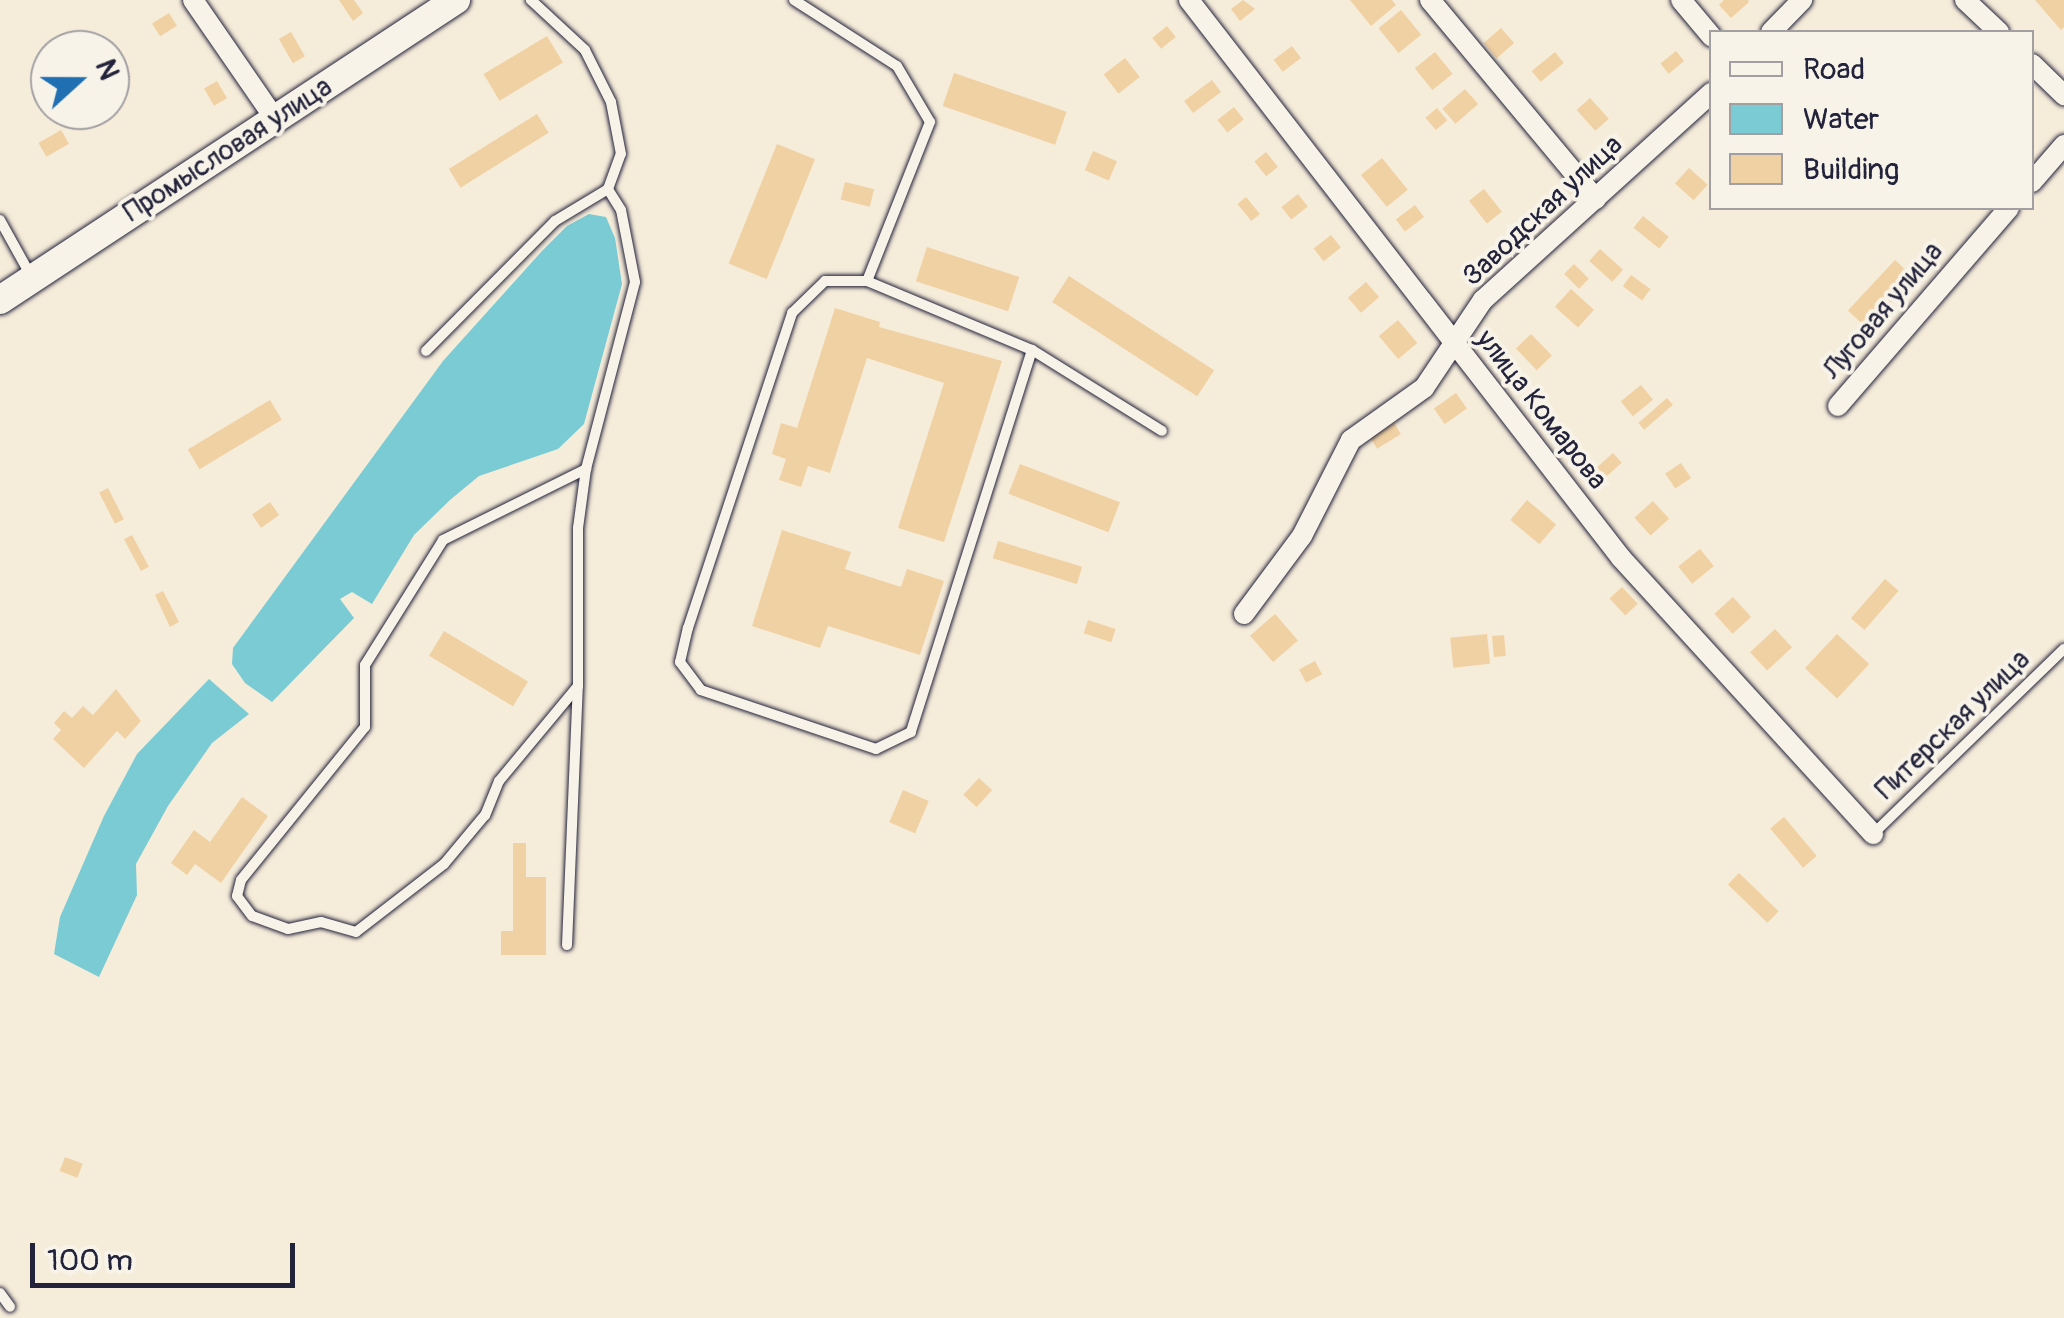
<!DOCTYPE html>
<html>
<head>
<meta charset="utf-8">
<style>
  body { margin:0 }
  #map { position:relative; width:2064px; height:1318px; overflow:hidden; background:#f6ecda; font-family:Pangolin,sans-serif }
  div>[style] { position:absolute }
  .water>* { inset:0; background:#7acbd4 }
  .building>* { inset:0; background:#f0d1a3; transform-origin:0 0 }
  .roads { filter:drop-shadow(0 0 2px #22223b) drop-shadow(0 0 2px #22223b) }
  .lane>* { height:10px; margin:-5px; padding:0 5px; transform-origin:5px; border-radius:5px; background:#f7f3e8 }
  .street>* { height:20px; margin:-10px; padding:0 10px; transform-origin:10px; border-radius:10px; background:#f7f3e8 }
  .secondary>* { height:28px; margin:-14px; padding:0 14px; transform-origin:14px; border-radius:14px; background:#f7f3e8 }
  span { translate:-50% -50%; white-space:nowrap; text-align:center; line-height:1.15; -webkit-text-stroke:8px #f7f3e8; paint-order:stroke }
  .street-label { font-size:28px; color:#22223b }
  .legend { position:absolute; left:1709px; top:30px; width:325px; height:180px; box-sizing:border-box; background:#f7f3e8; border:2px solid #a29fa3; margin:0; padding:12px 18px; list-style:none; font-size:30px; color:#22223b }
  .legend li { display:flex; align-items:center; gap:20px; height:50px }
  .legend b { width:50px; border:2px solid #a29fa3 }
  .north { position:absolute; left:30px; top:30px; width:100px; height:100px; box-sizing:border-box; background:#f7f3e8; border:2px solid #a29fa3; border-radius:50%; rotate:69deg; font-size:28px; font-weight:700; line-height:40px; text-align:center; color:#22223b }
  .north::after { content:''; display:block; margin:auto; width:35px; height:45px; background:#1f6fb2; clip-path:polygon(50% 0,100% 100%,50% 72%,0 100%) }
  .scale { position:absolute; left:30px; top:1243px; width:265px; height:45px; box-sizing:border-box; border:5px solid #22223b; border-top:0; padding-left:12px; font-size:30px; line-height:35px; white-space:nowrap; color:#22223b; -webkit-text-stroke:8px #f7f3e8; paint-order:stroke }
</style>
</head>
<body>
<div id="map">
  <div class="water">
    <div style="clip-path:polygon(589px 214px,606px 217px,615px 238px,622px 284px,584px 424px,558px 449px,479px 476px,450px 500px,414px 535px,372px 604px,352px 592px,340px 599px,354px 618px,272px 702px,245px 683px,232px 664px,233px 648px,443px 361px,542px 251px,567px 226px)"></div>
    <div style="clip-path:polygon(209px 679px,249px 714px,212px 743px,168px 806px,136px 864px,137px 895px,99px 977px,54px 954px,60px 917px,104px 816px,137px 754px)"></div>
  </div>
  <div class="building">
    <div style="clip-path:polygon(339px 0,354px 0,363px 13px,353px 21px)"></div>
    <div style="clip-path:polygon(1243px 0,1255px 9px,1240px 21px,1231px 9px)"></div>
    <div style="clip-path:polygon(1350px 0,1392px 0,1396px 5px,1371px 26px)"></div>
    <div style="clip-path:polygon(1724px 0,1748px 0,1749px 2px,1731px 18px,1719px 5px)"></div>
    <div style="clip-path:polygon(2035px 0,2064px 0,2064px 27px,2061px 30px)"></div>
    <div style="left:1401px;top:10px;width:32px;height:29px;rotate:51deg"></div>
    <div style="left:169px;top:13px;width:15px;height:20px;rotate:58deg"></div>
    <div style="left:1167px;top:26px;width:14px;height:19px;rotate:51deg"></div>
    <div style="left:1501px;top:28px;width:20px;height:23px;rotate:49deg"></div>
    <div style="left:291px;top:32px;width:28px;height:14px;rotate:60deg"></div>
    <div style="left:547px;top:36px;width:31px;height:74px;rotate:59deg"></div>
    <div style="left:1292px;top:46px;width:15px;height:23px;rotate:53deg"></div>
    <div style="left:1676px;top:51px;width:13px;height:20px;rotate:51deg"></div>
    <div style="left:1435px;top:52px;width:28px;height:26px;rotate:51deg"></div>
    <div style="left:1555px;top:52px;width:14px;height:30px;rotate:51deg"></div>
    <div style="left:1125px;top:58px;width:24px;height:27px;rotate:52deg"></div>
    <div style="left:954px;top:73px;width:119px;height:35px;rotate:19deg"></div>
    <div style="left:1212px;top:80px;width:15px;height:35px;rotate:53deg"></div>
    <div style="left:217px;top:81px;width:20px;height:15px;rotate:60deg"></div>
    <div style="left:1465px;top:89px;width:20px;height:30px;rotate:49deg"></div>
    <div style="left:1590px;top:98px;width:28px;height:18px;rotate:48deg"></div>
    <div style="left:1234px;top:107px;width:16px;height:21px;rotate:52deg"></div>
    <div style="left:1437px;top:108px;width:16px;height:15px;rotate:50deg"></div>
    <div style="left:537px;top:114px;width:22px;height:104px;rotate:58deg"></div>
    <div style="left:61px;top:130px;width:16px;height:26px;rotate:60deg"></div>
    <div style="left:777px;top:144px;width:41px;height:129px;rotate:22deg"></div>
    <div style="left:1093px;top:151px;width:26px;height:21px;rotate:23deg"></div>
    <div style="left:1266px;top:152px;width:19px;height:15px;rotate:51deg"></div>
    <div style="left:1382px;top:158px;width:41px;height:27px;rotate:51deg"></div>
    <div style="left:1689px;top:168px;width:25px;height:21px;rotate:42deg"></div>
    <div style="left:845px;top:182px;width:30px;height:18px;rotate:14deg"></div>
    <div style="left:1484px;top:189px;width:29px;height:19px;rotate:52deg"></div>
    <div style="left:1298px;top:194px;width:16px;height:21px;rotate:52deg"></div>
    <div style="left:1246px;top:197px;width:22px;height:11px;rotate:51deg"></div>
    <div style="left:1415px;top:205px;width:15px;height:24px;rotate:53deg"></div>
    <div style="left:1643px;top:216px;width:33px;height:15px;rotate:39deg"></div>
    <div style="left:1331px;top:235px;width:16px;height:22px;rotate:52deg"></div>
    <div style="left:927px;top:247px;width:97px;height:36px;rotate:18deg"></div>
    <div style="left:1600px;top:249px;width:31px;height:16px;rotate:42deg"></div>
    <div style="left:1895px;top:260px;width:26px;height:69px;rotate:43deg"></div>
    <div style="left:1574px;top:264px;width:21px;height:14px;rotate:45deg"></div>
    <div style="left:1631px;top:275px;width:24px;height:14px;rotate:36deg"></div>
    <div style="left:1069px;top:276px;width:173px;height:31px;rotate:33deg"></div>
    <div style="left:1366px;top:282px;width:20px;height:24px;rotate:49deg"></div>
    <div style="left:1571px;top:289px;width:31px;height:24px;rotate:42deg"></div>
    <div style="clip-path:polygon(835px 308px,880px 322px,879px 327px,1002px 361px,944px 542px,898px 528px,944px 383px,867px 358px,830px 473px,808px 466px,801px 487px,779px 480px,786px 459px,772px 454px,781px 423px,797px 428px)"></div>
    <div style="left:1398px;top:320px;width:30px;height:25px;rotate:50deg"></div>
    <div style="left:1531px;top:334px;width:30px;height:21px;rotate:46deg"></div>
    <div style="left:1641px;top:385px;width:19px;height:26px;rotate:51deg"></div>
    <div style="left:1456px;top:393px;width:19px;height:27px;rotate:55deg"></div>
    <div style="left:1667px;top:398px;width:9px;height:38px;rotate:49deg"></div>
    <div style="left:270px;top:400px;width:23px;height:96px;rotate:59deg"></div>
    <div style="left:1394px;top:423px;width:13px;height:28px;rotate:58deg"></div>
    <div style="left:1613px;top:453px;width:13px;height:30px;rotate:48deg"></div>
    <div style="left:1681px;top:463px;width:18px;height:19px;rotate:56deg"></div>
    <div style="left:1020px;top:464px;width:107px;height:32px;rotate:21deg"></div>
    <div style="left:108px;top:488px;width:35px;height:10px;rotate:63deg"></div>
    <div style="left:1527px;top:500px;width:38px;height:26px;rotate:40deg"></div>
    <div style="left:1653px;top:501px;width:24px;height:25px;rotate:48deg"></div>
    <div style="left:270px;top:502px;width:16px;height:22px;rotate:55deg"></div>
    <div style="clip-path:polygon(782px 530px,851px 552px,845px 569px,901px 587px,907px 569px,944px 581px,920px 655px,828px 626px,820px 648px,752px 626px)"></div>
    <div style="left:132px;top:535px;width:36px;height:9px;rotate:62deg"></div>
    <div style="left:998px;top:541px;width:88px;height:18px;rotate:17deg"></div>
    <div style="left:1700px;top:549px;width:22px;height:28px;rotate:51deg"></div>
    <div style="left:1885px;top:579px;width:18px;height:52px;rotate:41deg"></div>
    <div style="left:1622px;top:587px;width:23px;height:17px;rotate:47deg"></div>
    <div style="clip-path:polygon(163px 591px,179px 622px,170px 627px,155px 595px)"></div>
    <div style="left:1733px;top:597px;width:27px;height:25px;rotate:48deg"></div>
    <div style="left:1275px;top:614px;width:35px;height:33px;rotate:49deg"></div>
    <div style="left:1088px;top:620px;width:29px;height:14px;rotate:18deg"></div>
    <div style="left:1775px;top:629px;width:25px;height:34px;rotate:47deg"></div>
    <div style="left:444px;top:631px;width:98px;height:29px;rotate:31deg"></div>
    <div style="left:1487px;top:634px;width:30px;height:37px;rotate:84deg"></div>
    <div style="left:1837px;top:634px;width:44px;height:47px;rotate:43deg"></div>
    <div style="left:1504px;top:635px;width:21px;height:12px;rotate:85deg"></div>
    <div style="left:1315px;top:661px;width:15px;height:18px;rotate:62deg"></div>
    <div style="clip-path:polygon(116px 689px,141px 721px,125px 739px,117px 731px,84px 768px,53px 739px,61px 730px,54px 723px,64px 711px,72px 718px,83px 706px,93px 715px)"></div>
    <div style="left:979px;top:778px;width:18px;height:23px;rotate:43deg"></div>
    <div style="left:903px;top:790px;width:28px;height:35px;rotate:23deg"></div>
    <div style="clip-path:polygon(242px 797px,268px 816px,221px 883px,195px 864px,187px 875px,171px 863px,194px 830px,210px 842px)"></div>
    <div style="left:1784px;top:817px;width:51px;height:18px;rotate:50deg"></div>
    <div style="clip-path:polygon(513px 843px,526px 843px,526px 877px,546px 877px,546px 955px,501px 955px,501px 931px,513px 931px)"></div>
    <div style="left:1739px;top:873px;width:55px;height:16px;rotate:44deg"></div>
    <div style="left:65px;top:1157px;width:19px;height:15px;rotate:21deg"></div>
  </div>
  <div class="roads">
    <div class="lane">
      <div style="left:794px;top:0;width:122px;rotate:32.7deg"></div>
      <div style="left:897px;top:66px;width:65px;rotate:59.5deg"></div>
      <div style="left:930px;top:122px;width:171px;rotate:111.6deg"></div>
      <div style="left:0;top:220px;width:64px;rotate:61deg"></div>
      <div style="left:1032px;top:350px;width:401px;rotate:107.6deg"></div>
      <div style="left:911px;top:732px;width:39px;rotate:154deg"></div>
      <div style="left:876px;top:749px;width:185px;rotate:-161.4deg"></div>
      <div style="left:701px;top:690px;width:35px;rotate:-127deg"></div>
      <div style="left:680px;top:662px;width:35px;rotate:-77deg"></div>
      <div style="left:688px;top:628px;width:332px;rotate:-71.7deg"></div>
      <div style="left:792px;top:313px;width:46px;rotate:-44.1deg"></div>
      <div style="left:825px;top:281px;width:42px"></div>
      <div style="left:867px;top:281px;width:179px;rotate:22.7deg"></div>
      <div style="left:1032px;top:350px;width:153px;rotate:31.9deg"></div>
      <div style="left:426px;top:351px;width:183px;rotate:-45.2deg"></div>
      <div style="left:555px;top:221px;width:62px;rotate:-31.1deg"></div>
      <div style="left:608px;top:189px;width:37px;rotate:-70deg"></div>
      <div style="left:621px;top:154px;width:53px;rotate:-100.9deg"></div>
      <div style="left:611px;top:102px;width:58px;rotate:-116.6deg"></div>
      <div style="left:585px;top:50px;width:74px;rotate:-137.2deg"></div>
      <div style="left:578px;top:686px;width:124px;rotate:129.7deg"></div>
      <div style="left:499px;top:781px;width:37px;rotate:112deg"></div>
      <div style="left:485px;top:815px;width:64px;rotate:129.9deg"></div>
      <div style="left:444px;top:864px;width:111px;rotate:142.3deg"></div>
      <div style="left:356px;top:932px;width:36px;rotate:-164deg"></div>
      <div style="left:321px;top:922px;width:34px;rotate:168deg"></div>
      <div style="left:288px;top:929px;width:38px;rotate:-160deg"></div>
      <div style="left:252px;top:916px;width:25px;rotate:-127deg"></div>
      <div style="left:237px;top:896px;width:16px;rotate:-76deg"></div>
      <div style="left:241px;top:880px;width:197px;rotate:-51deg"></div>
      <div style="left:365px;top:727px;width:62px;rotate:-90deg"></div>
      <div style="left:365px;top:665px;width:147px;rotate:-58deg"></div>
      <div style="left:443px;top:540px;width:160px;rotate:-26.4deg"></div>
      <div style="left:1873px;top:834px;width:266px;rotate:-44.1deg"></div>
      <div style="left:567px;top:945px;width:259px;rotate:-87.6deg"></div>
      <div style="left:578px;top:686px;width:158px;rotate:-90deg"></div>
      <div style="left:578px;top:528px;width:60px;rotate:-82.3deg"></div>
      <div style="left:586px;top:469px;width:193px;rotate:-75.3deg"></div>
      <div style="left:635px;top:282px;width:73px;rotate:-101deg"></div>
      <div style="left:621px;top:210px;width:25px;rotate:-122deg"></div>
      <div style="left:0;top:1293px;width:17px;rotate:54deg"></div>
    </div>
    <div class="street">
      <div style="left:193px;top:0;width:145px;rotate:55.4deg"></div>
      <div style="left:1189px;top:0;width:706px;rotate:52.25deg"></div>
      <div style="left:1621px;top:558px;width:374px;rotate:47.6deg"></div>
      <div style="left:1430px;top:0;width:259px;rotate:50.2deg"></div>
      <div style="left:1681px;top:0;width:48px;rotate:50deg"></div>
      <div style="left:1965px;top:0;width:47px;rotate:43.3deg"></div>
      <div style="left:1771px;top:32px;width:45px;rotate:-45.9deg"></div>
      <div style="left:2032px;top:64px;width:45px;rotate:44.1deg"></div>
      <div style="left:2032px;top:182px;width:49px;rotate:-49.1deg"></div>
      <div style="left:1838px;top:406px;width:262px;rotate:-49.2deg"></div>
      <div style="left:1244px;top:614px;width:97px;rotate:-53.4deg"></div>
      <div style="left:1302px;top:536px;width:108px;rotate:-63deg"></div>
      <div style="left:1351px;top:440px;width:90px;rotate:-35.5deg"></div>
      <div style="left:1424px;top:388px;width:106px;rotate:-56.2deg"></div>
      <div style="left:1483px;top:300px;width:309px;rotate:-42.2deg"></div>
    </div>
    <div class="secondary">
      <div style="left:0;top:300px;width:546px;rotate:-33.34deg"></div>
    </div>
  </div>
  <div class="street-label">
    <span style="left:228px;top:150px;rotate:-33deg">Промысловая улица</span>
    <span style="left:1543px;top:211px;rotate:-43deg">Заводская улица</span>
    <span style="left:1883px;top:311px;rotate:-50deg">Луговая улица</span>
    <span style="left:1541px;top:410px;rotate:52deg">улица Комарова</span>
    <span style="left:1953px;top:725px;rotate:-44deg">Питерская улица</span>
  </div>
  <ul class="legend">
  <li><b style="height:12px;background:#f7f3e8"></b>Road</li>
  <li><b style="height:28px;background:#7acbd4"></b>Water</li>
  <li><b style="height:28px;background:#f0d1a3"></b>Building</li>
  </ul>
  <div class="north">N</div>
  <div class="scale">100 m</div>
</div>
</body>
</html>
